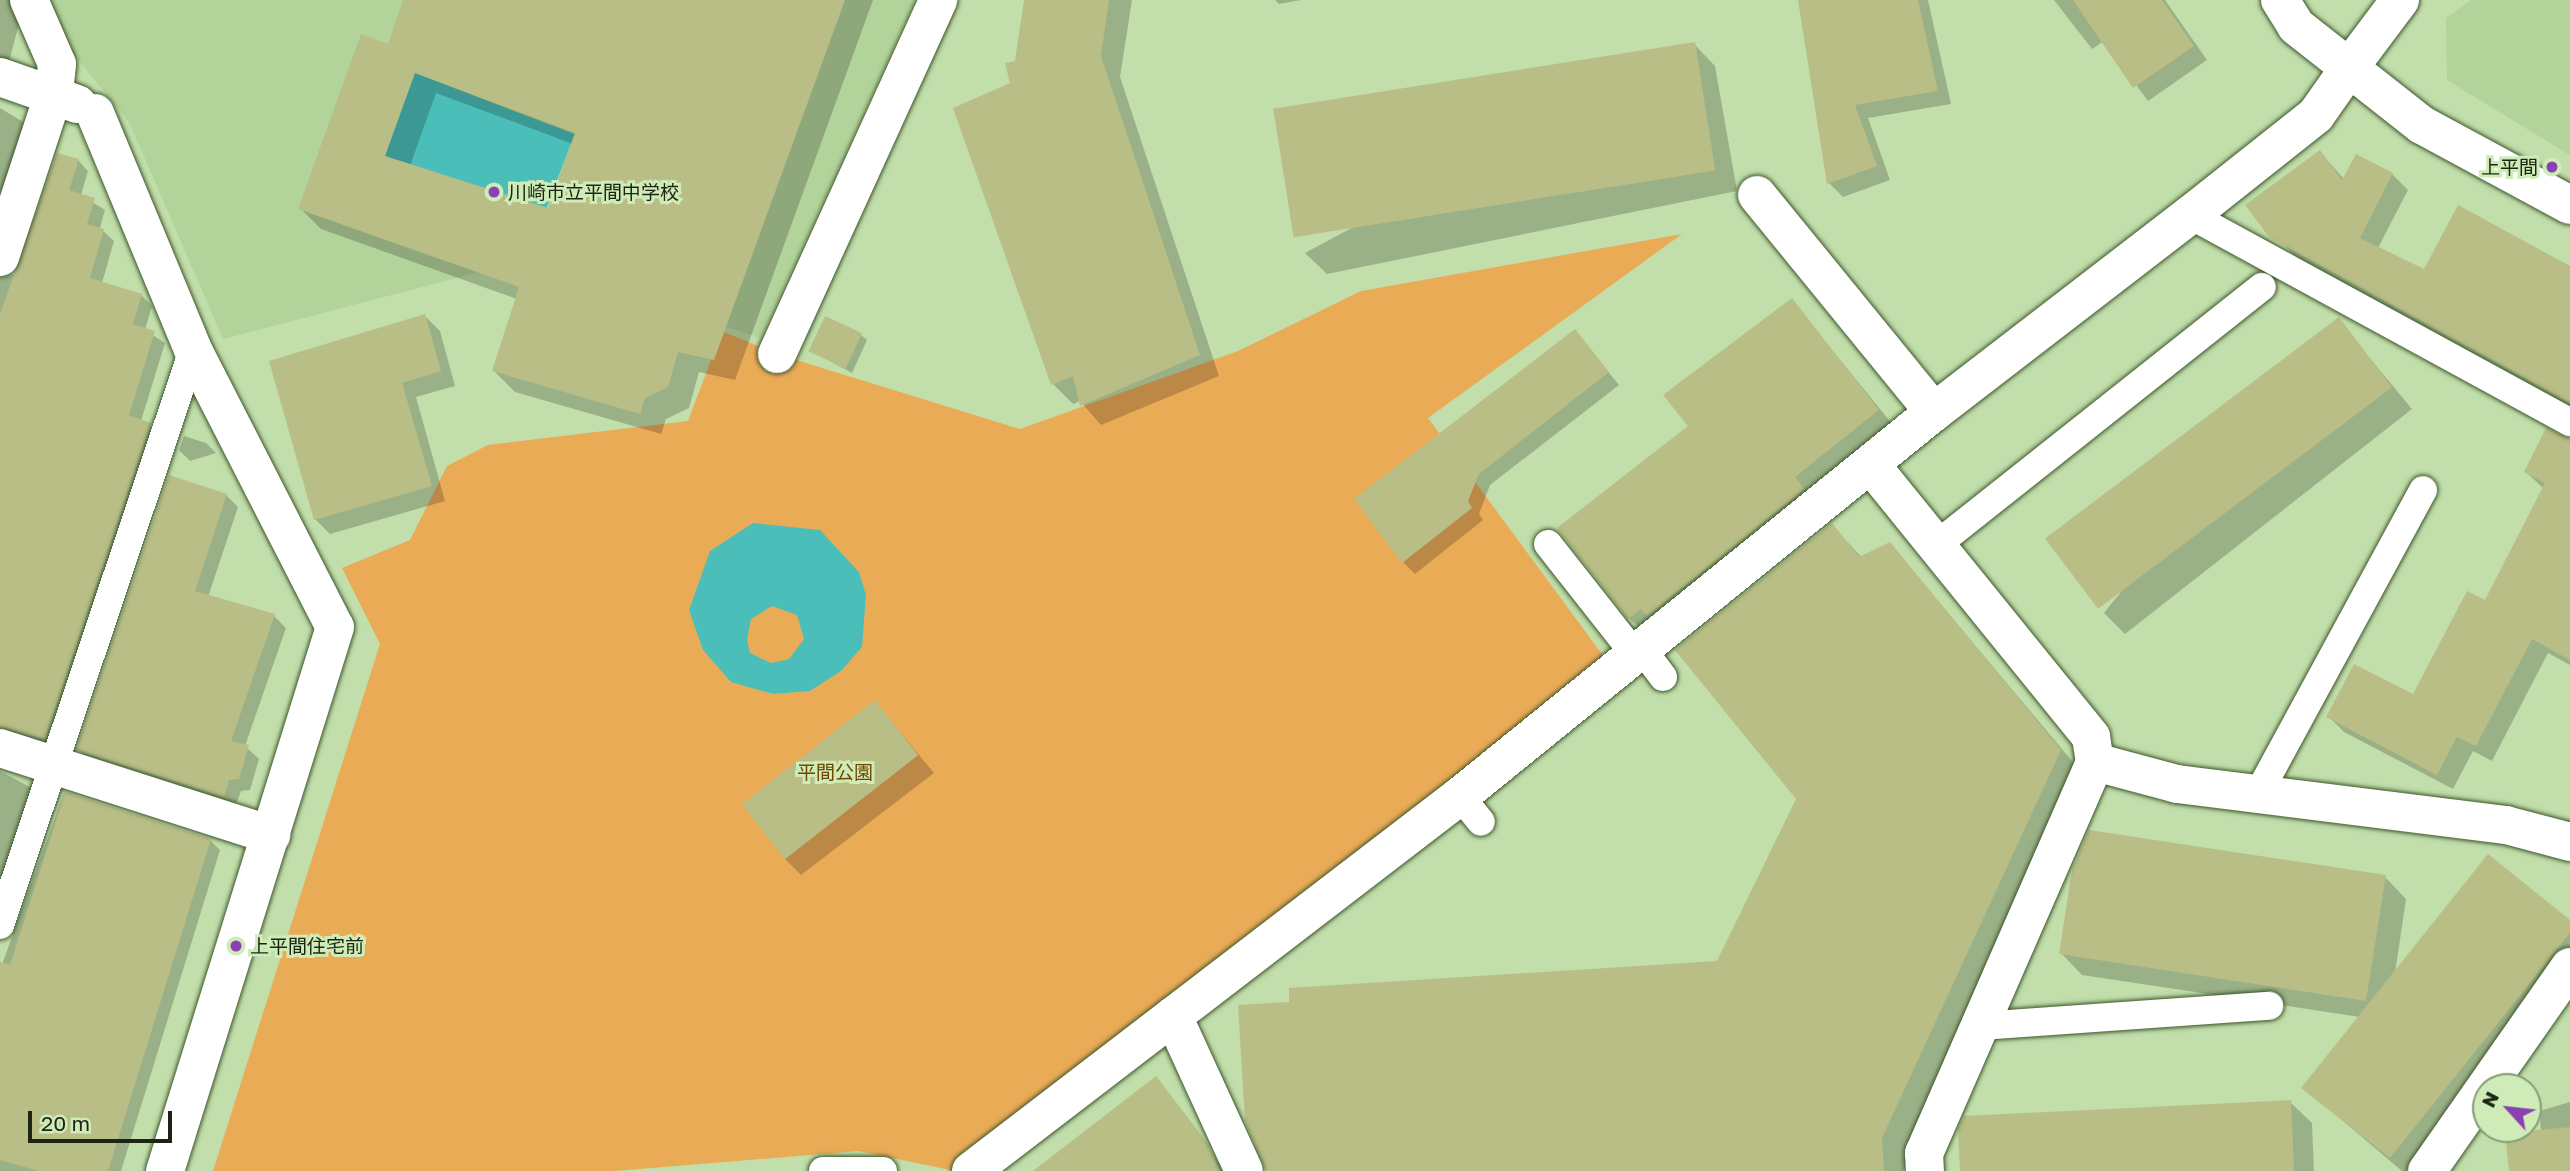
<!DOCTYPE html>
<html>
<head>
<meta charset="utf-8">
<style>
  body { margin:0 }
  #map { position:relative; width:2570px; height:1171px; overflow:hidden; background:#c1deab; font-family:"Golos Text","Noto Sans JP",sans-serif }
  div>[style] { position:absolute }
  .built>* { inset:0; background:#b2d39a }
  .green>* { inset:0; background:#eaab57 }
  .water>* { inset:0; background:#4cbeba; transform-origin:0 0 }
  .shadow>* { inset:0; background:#0003 }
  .building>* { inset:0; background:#b9be86; transform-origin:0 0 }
  .roads { filter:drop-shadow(0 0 2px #3e562a) drop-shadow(0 0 2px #3e562a) }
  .lane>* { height:28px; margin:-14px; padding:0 14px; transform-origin:14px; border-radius:14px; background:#fff }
  .street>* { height:38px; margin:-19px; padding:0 19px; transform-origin:19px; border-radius:19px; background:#fff }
  .secondary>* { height:38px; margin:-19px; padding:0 19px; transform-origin:19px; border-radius:19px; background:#fff }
  .dots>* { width:19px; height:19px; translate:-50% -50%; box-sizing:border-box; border:4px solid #ceebb8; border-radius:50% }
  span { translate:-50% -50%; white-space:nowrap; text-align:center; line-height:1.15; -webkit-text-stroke:6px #ceebb8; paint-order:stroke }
  .poi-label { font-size:19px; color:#1b2512 }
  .right { translate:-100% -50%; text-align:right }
  .left { translate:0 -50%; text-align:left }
  .park-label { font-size:19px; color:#714700 }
  .north { position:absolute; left:2472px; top:1073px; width:70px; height:70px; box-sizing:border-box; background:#ceebb8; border:2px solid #869c76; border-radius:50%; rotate:297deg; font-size:19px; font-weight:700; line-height:28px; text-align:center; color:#1b2512 }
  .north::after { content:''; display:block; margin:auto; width:24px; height:32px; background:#8b41b2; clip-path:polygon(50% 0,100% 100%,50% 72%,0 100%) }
  .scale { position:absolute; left:28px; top:1111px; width:144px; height:32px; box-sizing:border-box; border:4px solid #1b2512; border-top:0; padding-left:9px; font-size:21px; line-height:24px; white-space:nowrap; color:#1b2512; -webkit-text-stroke:5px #ceebb8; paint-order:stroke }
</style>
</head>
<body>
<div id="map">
  <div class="built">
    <div style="clip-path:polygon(50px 0,915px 0,761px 338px,518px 262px,223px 339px,129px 122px,70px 50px)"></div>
    <div style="clip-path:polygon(2471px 0,2570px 0,2570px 155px,2447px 80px,2446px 18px)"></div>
  </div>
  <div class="green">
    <div style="clip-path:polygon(1682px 234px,1428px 418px,1610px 665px,955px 1171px,859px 1151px,615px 1171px,213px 1171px,380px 644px,342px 568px,410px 540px,447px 466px,488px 445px,688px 421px,722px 331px,777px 354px,1020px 429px,1238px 351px,1361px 291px)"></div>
  </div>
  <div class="water">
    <div style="left:415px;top:73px;width:171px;height:88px;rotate:21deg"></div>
    <div style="clip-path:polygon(evenodd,753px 523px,820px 530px,859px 572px,866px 595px,862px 647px,841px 671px,810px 691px,773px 694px,731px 682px,703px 650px,689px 610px,710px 551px,753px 523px,772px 606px,797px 615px,804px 639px,789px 659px,771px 663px,750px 653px,747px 640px,751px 619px,772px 606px)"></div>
  </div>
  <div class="shadow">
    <div style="clip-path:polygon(0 0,25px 0,8px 66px,0 73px)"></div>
    <div style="clip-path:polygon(evenodd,405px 0,873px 0,735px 380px,699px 372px,689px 408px,666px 419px,661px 434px,515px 392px,494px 371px,517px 299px,321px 229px,300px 208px,389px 46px,405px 0,436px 93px,573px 144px,549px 210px,410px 166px,436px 93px)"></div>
    <div style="clip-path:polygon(1026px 0,1132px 0,1120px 77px,1219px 376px,1101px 425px,1080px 401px,1073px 404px,1053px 384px,1012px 84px)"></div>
    <div style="clip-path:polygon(1275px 0,1301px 0,1279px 4px)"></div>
    <div style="clip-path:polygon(1799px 0,1928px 0,1951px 104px,1868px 118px,1890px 180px,1843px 197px,1829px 183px)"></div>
    <div style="clip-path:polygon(2054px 0,2165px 0,2207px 60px,2148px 101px,2104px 41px,2092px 49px)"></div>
    <div style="clip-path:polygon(1694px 44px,1715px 66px,1737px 191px,1327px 274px,1305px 253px)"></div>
    <div style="clip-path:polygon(0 108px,33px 128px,0 237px)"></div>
    <div style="clip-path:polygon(2320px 152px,2344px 179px,2392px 174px,2408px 190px,2378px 248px,2425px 272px,2570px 268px,2570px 409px,2301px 262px,2285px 246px,2248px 205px)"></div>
    <div style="clip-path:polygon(78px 160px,88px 171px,81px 195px,105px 210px,100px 228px,114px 241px,102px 283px,141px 295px,152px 306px,145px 330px,165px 343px,141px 421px,161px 435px,56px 749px,0 743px,0 278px,16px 274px)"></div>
    <div style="clip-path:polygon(1792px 301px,1893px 425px,1644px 632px,1629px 618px,1690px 427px)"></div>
    <div style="clip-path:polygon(425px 316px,440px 331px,455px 386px,416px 397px,445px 501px,330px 534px,315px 519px)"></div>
    <div style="clip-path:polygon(2338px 320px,2412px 409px,2125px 634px,2104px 613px)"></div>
    <div style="clip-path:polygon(1575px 331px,1619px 385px,1490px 485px,1479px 514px,1483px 520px,1415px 574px,1403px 562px)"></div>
    <div style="clip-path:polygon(861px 335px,867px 340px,852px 373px,811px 351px)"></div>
    <div style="clip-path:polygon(184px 436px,206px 443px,216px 453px,190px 461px,179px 450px)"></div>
    <div style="clip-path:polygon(2570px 440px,2570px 665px,2548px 653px,2492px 761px,2473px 751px,2453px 789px,2344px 732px,2328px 716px,2413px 697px,2486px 602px,2544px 489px,2526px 472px)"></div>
    <div style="clip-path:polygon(226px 495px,238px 507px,208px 597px,274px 616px,286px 628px,245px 746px,259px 759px,250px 790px,241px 791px,235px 807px,90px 761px,78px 749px)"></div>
    <div style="clip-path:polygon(1832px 525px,1862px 558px,1890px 544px,2082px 773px,1903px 1171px,1278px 1171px,1719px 963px,1798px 799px)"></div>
    <div style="clip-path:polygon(875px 702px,934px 773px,801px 875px,784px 858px)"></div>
    <div style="clip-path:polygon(0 771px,41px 793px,0 915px)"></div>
    <div style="clip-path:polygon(64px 793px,210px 840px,220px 850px,121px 1171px,0 1171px,0 970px)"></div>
    <div style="clip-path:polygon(2385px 877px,2406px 899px,2395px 973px,2570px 922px,2570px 981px,2418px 1171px,2402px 1171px,2303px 1087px,2360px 1017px,2082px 975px,2061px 953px)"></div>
    <div style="clip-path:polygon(1156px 1079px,1225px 1171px,1036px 1171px)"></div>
    <div style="clip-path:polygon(2290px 1102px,2312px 1123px,2314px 1171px,1962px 1171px)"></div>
    <div style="clip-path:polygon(2570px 1102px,2570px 1171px,2511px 1171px,2541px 1131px,2539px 1111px)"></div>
  </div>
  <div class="building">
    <div style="clip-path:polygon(evenodd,403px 0,845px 0,714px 360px,678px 352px,668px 387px,645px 398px,640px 414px,492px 371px,519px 287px,298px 209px,361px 34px,388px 44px,403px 0,415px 73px,575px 133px,548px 208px,385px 156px,415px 73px)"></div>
    <div style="clip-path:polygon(1024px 0,1109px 0,1101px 56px,1200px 355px,1080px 406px,1073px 376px,1051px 385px,953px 108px,1010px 83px,1005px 63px,1015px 61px)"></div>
    <div style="clip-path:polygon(1798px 0,1918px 0,1938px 91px,1855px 105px,1877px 166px,1827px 184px)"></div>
    <div style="clip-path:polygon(2073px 0,2162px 0,2194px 46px,2133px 88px)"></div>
    <div style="left:1695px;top:42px;width:130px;height:427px;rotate:81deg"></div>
    <div style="clip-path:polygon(2320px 150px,2342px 180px,2356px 154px,2393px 173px,2360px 238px,2424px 269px,2458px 205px,2570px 266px,2570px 403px,2269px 237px,2245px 205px)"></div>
    <div style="clip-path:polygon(57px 153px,79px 159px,69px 190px,95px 198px,87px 224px,104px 229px,90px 278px,142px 294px,133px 324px,155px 331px,129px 415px,151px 423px,45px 739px,0 727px,0 314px)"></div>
    <div style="clip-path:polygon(1792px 298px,1879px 410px,1795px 477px,1804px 489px,1647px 616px,1641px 609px,1628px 619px,1557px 528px,1688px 426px,1663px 395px)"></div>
    <div style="clip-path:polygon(425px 314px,441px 371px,402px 383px,432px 486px,314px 520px,269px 361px)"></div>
    <div style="left:825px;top:316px;width:41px;height:39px;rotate:25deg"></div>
    <div style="left:2339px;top:317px;width:88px;height:368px;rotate:53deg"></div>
    <div style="clip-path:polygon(1575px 329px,1609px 372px,1479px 474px,1468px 501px,1472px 508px,1402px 563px,1354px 499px)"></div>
    <div style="clip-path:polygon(2546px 428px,2570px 439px,2570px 660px,2532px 639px,2476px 746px,2457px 737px,2437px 775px,2326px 717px,2354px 664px,2413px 694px,2467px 591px,2485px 600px,2545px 483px,2524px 472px)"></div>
    <div style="clip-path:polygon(169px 475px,227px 494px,195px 591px,275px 614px,231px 741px,249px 745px,239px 779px,229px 780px,224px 797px,76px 750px)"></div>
    <div style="clip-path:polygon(1832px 523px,1859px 557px,1890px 542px,2061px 750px,1882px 1138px,1884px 1171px,1266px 1171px,1245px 1120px,1238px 1005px,1289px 1002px,1289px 988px,1717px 961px,1796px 799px,1675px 650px)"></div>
    <div style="left:875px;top:700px;width:70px;height:169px;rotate:52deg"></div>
    <div style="clip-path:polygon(65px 792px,211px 839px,108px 1171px,39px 1171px,0 1160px,0 962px,10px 965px)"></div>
    <div style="clip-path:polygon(2089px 830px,2386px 875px,2366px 1001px,2059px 954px,2072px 870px)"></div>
    <div style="clip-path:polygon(2488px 854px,2570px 920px,2570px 933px,2390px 1158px,2301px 1088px)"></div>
    <div style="clip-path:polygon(1156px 1076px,1208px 1144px,1220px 1171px,1033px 1171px)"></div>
    <div style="clip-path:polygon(2291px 1100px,2294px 1171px,1960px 1171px,1958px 1130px,1964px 1116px)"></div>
    <div style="clip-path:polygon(2570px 1127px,2570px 1171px,2509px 1171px,2505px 1133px)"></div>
  </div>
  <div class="roads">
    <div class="lane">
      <div style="left:2190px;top:215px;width:433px;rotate:28.6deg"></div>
      <div style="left:1548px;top:544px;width:125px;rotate:51.8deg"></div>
      <div style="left:1625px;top:642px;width:18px;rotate:22deg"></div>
      <div style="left:1642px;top:649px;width:35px;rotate:53deg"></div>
      <div style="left:1935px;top:546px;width:417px;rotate:-38.4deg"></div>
      <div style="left:1460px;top:796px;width:33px;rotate:51deg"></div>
      <div style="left:2257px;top:796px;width:348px;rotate:-61.5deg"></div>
      <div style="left:0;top:925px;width:607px;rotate:-71.45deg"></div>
      <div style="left:1980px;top:1026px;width:290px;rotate:-4deg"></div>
      <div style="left:823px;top:1171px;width:60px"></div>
    </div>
    <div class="street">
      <div style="left:0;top:77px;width:82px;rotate:19.3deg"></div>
      <div style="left:1757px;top:195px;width:280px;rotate:50.8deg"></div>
      <div style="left:0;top:257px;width:173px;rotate:-71.8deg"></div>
      <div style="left:54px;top:93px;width:29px;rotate:-84deg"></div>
      <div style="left:57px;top:64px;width:70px;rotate:-113.6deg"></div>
      <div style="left:777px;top:354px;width:389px;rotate:-65.5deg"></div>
      <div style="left:1871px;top:465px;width:350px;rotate:51deg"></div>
      <div style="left:2091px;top:737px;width:25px;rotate:81deg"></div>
      <div style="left:2095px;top:762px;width:427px;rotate:113.6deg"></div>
      <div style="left:1924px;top:1153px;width:18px;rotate:87deg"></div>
      <div style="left:0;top:748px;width:285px;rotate:17.8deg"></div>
      <div style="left:2095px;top:762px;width:85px;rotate:15deg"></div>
      <div style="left:2177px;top:784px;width:332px;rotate:7.1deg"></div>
      <div style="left:2506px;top:825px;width:66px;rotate:14.9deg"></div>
      <div style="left:1173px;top:1016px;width:170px;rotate:65.4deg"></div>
      <div style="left:971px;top:1171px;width:616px;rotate:-37.48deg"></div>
      <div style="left:1460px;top:796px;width:610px;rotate:-39.01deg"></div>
      <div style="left:1934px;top:412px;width:323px;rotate:-37.6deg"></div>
      <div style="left:2190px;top:215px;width:161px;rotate:-38.4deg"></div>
      <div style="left:2316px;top:115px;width:57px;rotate:-54.9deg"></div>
      <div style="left:2427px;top:1171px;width:249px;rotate:-55deg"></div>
    </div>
    <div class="secondary">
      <div style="left:2280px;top:0;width:31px;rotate:58deg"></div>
      <div style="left:2296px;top:26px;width:160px;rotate:38.2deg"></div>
      <div style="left:2422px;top:125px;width:168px;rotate:28.4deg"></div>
      <div style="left:2349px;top:68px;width:85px;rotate:-53.1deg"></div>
      <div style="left:95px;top:113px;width:256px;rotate:67.5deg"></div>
      <div style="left:193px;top:350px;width:311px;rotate:62.9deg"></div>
      <div style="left:335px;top:627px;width:570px;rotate:107.35deg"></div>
    </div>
  </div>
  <div class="dots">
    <div style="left:2552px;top:167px;background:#8b41b2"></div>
    <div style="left:494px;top:192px;background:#8b41b2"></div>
    <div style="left:236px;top:946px;background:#8b41b2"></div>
  </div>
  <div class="poi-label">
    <span class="right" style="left:2538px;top:167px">上平間</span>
    <span class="left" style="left:508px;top:192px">川崎市立平間中学校</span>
    <span class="left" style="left:250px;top:946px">上平間住宅前</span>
  </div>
  <div class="park-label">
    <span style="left:835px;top:772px">平間公園</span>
  </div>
  <div class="north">N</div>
  <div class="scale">20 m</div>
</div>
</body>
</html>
